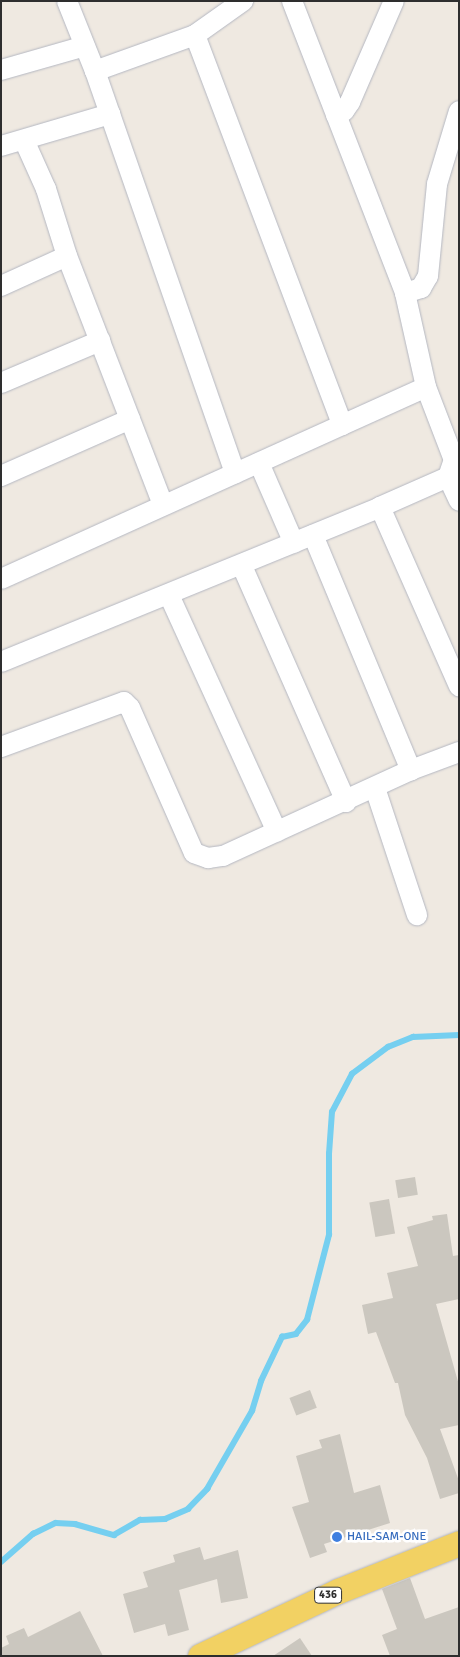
<!DOCTYPE html>
<html>
<head>
<meta charset="utf-8">
<style>
  body { margin:0 }
  #map { position:relative; width:460px; height:1657px; overflow:hidden; background:#efe9e1; font-family:Signika,sans-serif }
  div>[style] { position:absolute }
  .stream>* { height:5.5px; margin:-2.75px; padding:0 2.75px; transform-origin:2.75px; border-radius:2.75px; background:#75cff0 }
  .building>* { inset:0; background:#cbc7bf; transform-origin:0 0 }
  .roads { filter:drop-shadow(0 0 1px #b4b7c1) drop-shadow(0 0 1px #b4b7c1) }
  .minor>* { height:20px; margin:-10px; padding:0 10px; transform-origin:10px; border-radius:10px; background:#fff }
  .major>* { height:25px; margin:-12.5px; padding:0 12.5px; transform-origin:12.5px; border-radius:12.5px; background:#f2d163 }
  .dots>* { width:14px; height:14px; translate:-50% -50%; box-sizing:border-box; border:2px solid #fff; border-radius:50% }
  span { translate:-50% -50%; white-space:nowrap; text-align:center; line-height:1.15; -webkit-text-stroke:5px #fff; paint-order:stroke }
  .shield-label span { padding:1px 4px; background:#fff; border:1px solid; border-radius:4px; -webkit-text-stroke-width:0 }
  .shield-label { font-size:11px; color:#2e2e2e; font-weight:700 }
  .shop-label { font-size:12px; color:#366cbe }
  .left { translate:0 -50%; text-align:left }
  .frame { position:absolute; inset:0; border:2px solid #2e2e2e; pointer-events:none }
</style>
</head>
<body>
<div id="map">
  <div class="stream">
    <div style="left:1px;top:1562px;width:43px;rotate:-41.2deg"></div>
    <div style="left:33px;top:1534px;width:25px;rotate:-26deg"></div>
    <div style="left:56px;top:1523px;width:19px;rotate:3deg"></div>
    <div style="left:75px;top:1524px;width:41px;rotate:15.8deg"></div>
    <div style="left:114px;top:1535px;width:30px;rotate:-30deg"></div>
    <div style="left:140px;top:1520px;width:25px;rotate:-2deg"></div>
    <div style="left:165px;top:1519px;width:25px;rotate:-23deg"></div>
    <div style="left:188px;top:1509px;width:28px;rotate:-46deg"></div>
    <div style="left:207px;top:1489px;width:90px;rotate:-60deg"></div>
    <div style="left:252px;top:1411px;width:31px;rotate:-73deg"></div>
    <div style="left:261px;top:1381px;width:49px;rotate:-64.5deg"></div>
    <div style="left:282px;top:1337px;width:14px;rotate:-12deg"></div>
    <div style="left:296px;top:1334px;width:18px;rotate:-52deg"></div>
    <div style="left:307px;top:1320px;width:88px;rotate:-75.5deg"></div>
    <div style="left:329px;top:1235px;width:81px;rotate:-90deg"></div>
    <div style="left:329px;top:1154px;width:42px;rotate:-85.9deg"></div>
    <div style="left:332px;top:1112px;width:43px;rotate:-62.2deg"></div>
    <div style="left:352px;top:1074px;width:45px;rotate:-36.9deg"></div>
    <div style="left:388px;top:1047px;width:27px;rotate:-22deg"></div>
    <div style="left:413px;top:1037px;width:46px;rotate:-2.5deg"></div>
  </div>
  <div class="building">
    <div style="left:415px;top:1177px;width:18px;height:20px;rotate:81deg"></div>
    <div style="left:389px;top:1199px;width:35px;height:20px;rotate:80deg"></div>
    <div style="clip-path:polygon(447px 1214px,453px 1256px,459px 1255px,459px 1299px,436px 1304px,459px 1385px,459px 1425px,440px 1429px,459px 1481px,459px 1493px,440px 1499px,427px 1458px,405px 1415px,398px 1383px,395px 1383px,376px 1332px,368px 1334px,362px 1305px,393px 1298px,387px 1273px,418px 1266px,407px 1227px,433px 1220px,432px 1216px)"></div>
    <div style="left:310px;top:1390px;width:19px;height:22px;rotate:69deg"></div>
    <div style="clip-path:polygon(340px 1434px,354px 1493px,380px 1485px,390px 1523px,324px 1544px,327px 1552px,310px 1558px,292px 1507px,309px 1502px,296px 1456px,322px 1448px,319px 1440px)"></div>
    <div style="clip-path:polygon(200px 1547px,204px 1560px,238px 1550px,248px 1598px,221px 1603px,217px 1579px,179px 1590px,189px 1630px,168px 1636px,165px 1624px,134px 1633px,123px 1594px,148px 1587px,143px 1572px,175px 1562px,173px 1555px)"></div>
    <div style="clip-path:polygon(410px 1578px,425px 1619px,459px 1607px,459px 1656px,390px 1656px,382px 1635px,397px 1629px,382px 1589px)"></div>
    <div style="clip-path:polygon(80px 1611px,103px 1656px,1px 1656px,1px 1648px,9px 1644px,6px 1636px,24px 1628px,28px 1637px)"></div>
    <div style="clip-path:polygon(300px 1638px,312px 1656px,273px 1656px)"></div>
  </div>
  <div class="roads">
    <div class="minor">
      <div style="left:67px;top:1px;width:75px;rotate:68.2deg"></div>
      <div style="left:95px;top:71px;width:426px;rotate:70.8deg"></div>
      <div style="left:292px;top:1px;width:313px;rotate:68.8deg"></div>
      <div style="left:405px;top:293px;width:96px;rotate:77.4deg"></div>
      <div style="left:426px;top:387px;width:78px;rotate:69deg"></div>
      <div style="left:195px;top:35px;width:417px;rotate:69.3deg"></div>
      <div style="left:1px;top:70px;width:87px;rotate:-15.9deg"></div>
      <div style="left:95px;top:71px;width:106px;rotate:-19.8deg"></div>
      <div style="left:195px;top:35px;width:59px;rotate:-35.3deg"></div>
      <div style="left:336px;top:115px;width:9px;rotate:-27deg"></div>
      <div style="left:344px;top:111px;width:11px;rotate:-56deg"></div>
      <div style="left:350px;top:102px;width:110px;rotate:-66.5deg"></div>
      <div style="left:24px;top:140px;width:54px;rotate:65.8deg"></div>
      <div style="left:46px;top:189px;width:70px;rotate:72.6deg"></div>
      <div style="left:67px;top:256px;width:267px;rotate:68.9deg"></div>
      <div style="left:1px;top:146px;width:114px;rotate:-16.4deg"></div>
      <div style="left:1px;top:286px;width:72px;rotate:-24.4deg"></div>
      <div style="left:405px;top:293px;width:17px;rotate:-17deg"></div>
      <div style="left:421px;top:288px;width:14px;rotate:-60deg"></div>
      <div style="left:428px;top:276px;width:92px;rotate:-84.4deg"></div>
      <div style="left:437px;top:184px;width:76px;rotate:-73.2deg"></div>
      <div style="left:1px;top:383px;width:108px;rotate:-23deg"></div>
      <div style="left:259px;top:463px;width:87px;rotate:66.4deg"></div>
      <div style="left:1px;top:476px;width:141px;rotate:-23.8deg"></div>
      <div style="left:448px;top:477px;width:26px;rotate:65deg"></div>
      <div style="left:380px;top:507px;width:196px;rotate:66.2deg"></div>
      <div style="left:313px;top:535px;width:255px;rotate:67.4deg"></div>
      <div style="left:242px;top:566px;width:258px;rotate:66.2deg"></div>
      <div style="left:1px;top:579px;width:466px;rotate:-24.3deg"></div>
      <div style="left:169px;top:595px;width:260px;rotate:65.5deg"></div>
      <div style="left:1px;top:662px;width:409px;rotate:-22.2deg"></div>
      <div style="left:380px;top:507px;width:74px;rotate:-23.8deg"></div>
      <div style="left:448px;top:477px;width:18px;rotate:-71deg"></div>
      <div style="left:454px;top:460px;width:6px;rotate:-31deg"></div>
      <div style="left:1px;top:747px;width:131px;rotate:-20.1deg"></div>
      <div style="left:124px;top:702px;width:8px;rotate:45deg"></div>
      <div style="left:130px;top:708px;width:158px;rotate:66.2deg"></div>
      <div style="left:194px;top:853px;width:15px;rotate:20deg"></div>
      <div style="left:208px;top:858px;width:15px;rotate:-8deg"></div>
      <div style="left:223px;top:856px;width:207px;rotate:-24.6deg"></div>
      <div style="left:411px;top:770px;width:51px;rotate:-20.6deg"></div>
      <div style="left:375px;top:788px;width:134px;rotate:71.7deg"></div>
    </div>
    <div class="major">
      <div style="left:200px;top:1656px;width:153px;rotate:-25.2deg"></div>
      <div style="left:338px;top:1591px;width:130px;rotate:-21.6deg"></div>
    </div>
  </div>
  <div class="dots">
    <div style="left:337px;top:1537px;background:#3f7fe0"></div>
  </div>
  <div class="shield-label">
    <span style="left:328px;top:1595px">436</span>
  </div>
  <div class="shop-label">
    <span class="left" style="left:347px;top:1537px">HAIL-SAM-ONE</span>
  </div>
  <div class="frame"></div>
</div>
</body>
</html>
